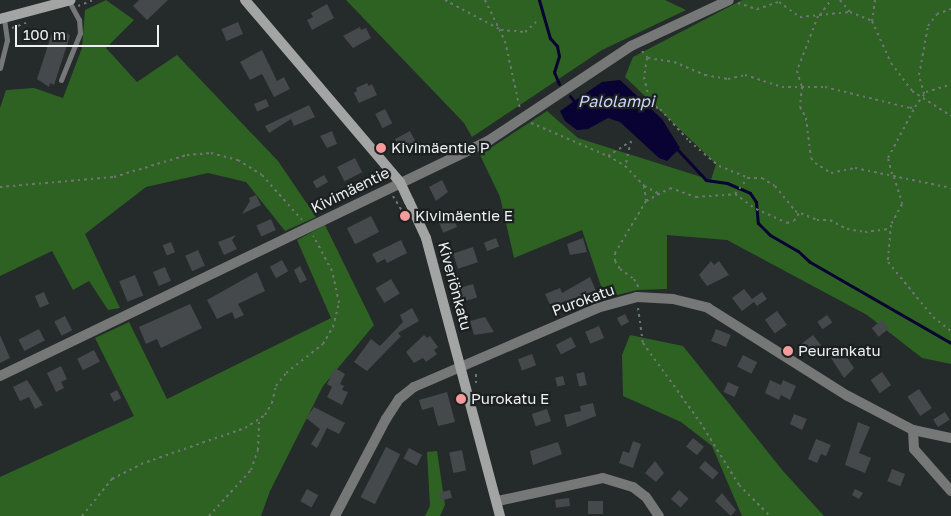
<!DOCTYPE html>
<html>
<head>
<meta charset="utf-8">
<style>
  body { margin:0 }
  #map { position:relative; width:951px; height:516px; overflow:hidden; background:#252a2a; font-family:"Golos Text",sans-serif }
  div>[style] { position:absolute }
  .forest>* { inset:0; background:#2d6223 }
  .water>* { inset:0; background:#080332 }
  .stream>* { height:3px; margin:-1.5px; padding:0 1.5px; transform-origin:1.5px; border-radius:1.5px; background:#080332 }
  .building>* { inset:0; background:#46494c; transform-origin:0 0 }
  .path>* { height:2px; margin-top:-1px; transform-origin:0; background:repeating-linear-gradient(90deg,#707474 0 2.5px,transparent 0 6.5px) }
  .lane>* { height:5px; margin:-2.5px; padding:0 2.5px; transform-origin:2.5px; border-radius:2.5px; background:#767877 }
  .street>* { height:10px; margin:-5px; padding:0 5px; transform-origin:5px; border-radius:5px; background:#767877 }
  .secondary>* { height:10px; margin:-5px; padding:0 5px; transform-origin:5px; border-radius:5px; background:#a2a5a4 }
  .dots>* { width:14px; height:14px; translate:-50% -50%; box-sizing:border-box; border:2px solid #1c2021; border-radius:50% }
  span { translate:-50% -50%; white-space:nowrap; text-align:center; line-height:1.15; -webkit-text-stroke:4.5px #1c2021; paint-order:stroke }
  .poi-label { font-size:15px; color:#eef0f1 }
  .left { translate:0 -50%; text-align:left }
  .street-label { font-size:15px; color:#eef0f1 }
  .water-label { font-size:16px; color:#cdd4fd; font-style:italic }
  .scale { position:absolute; left:15px; top:25px; width:144px; height:22px; box-sizing:border-box; border:2px solid #eef0f1; border-top:0; padding-left:6px; font-size:15px; line-height:18px; white-space:nowrap; color:#eef0f1; -webkit-text-stroke:4px #1c2021; paint-order:stroke }
</style>
</head>
<body>
<div id="map">
  <div class="forest">
    <div style="clip-path:polygon(106px 0,134px 20px,106px 48px,137px 82px,177px 55px,278px 161px,316px 217px,285px 231px,246px 182px,208px 173px,146px 187px,85px 234px,120px 308px,108px 310px,89px 281px,73px 290px,52px 251px,0 276px,0 108px,6px 90px,34px 88px,63px 98px,82px 48px,85px 10px)"></div>
    <div style="clip-path:polygon(346px 0,665px 0,686px 10px,602px 50px,472px 137px,464px 123px)"></div>
    <div style="clip-path:polygon(742px 0,951px 0,951px 364px,922px 358px,867px 315px,727px 240px,667px 235px,667px 289px,637px 290px,605px 298px,582px 230px,514px 258px,500px 197px,480px 155px,547px 111px,578px 138px,711px 180px,716px 164px,625px 77px,633px 57px)"></div>
    <div style="clip-path:polygon(325px 225px,374px 325px,323px 386px,270px 491px,261px 516px,0 516px,0 477px,134px 416px,95px 338px,129px 322px,167px 399px,331px 318px,297px 240px)"></div>
    <div style="clip-path:polygon(630px 335px,683px 346px,783px 471px,824px 516px,742px 516px,712px 446px,681px 422px,623px 396px,622px 355px)"></div>
    <div style="clip-path:polygon(437px 451px,445px 505px,440px 516px,425px 516px,430px 506px,427px 452px)"></div>
  </div>
  <div class="water">
    <div style="clip-path:polygon(620px 80px,662px 119px,680px 148px,667px 161px,659px 158px,620px 122px,608px 118px,588px 129px,577px 130px,565px 121px,560px 111px,602px 82px)"></div>
  </div>
  <div class="stream">
    <div style="left:539px;top:0;width:40px;rotate:74deg"></div>
    <div style="left:550px;top:38px;width:11px;rotate:49deg"></div>
    <div style="left:557px;top:46px;width:10px;rotate:79deg"></div>
    <div style="left:559px;top:56px;width:17px;rotate:107deg"></div>
    <div style="left:554px;top:72px;width:13px;rotate:67deg"></div>
    <div style="left:570px;top:96px;width:6px;rotate:51deg"></div>
    <div style="left:678px;top:150px;width:41px;rotate:47deg"></div>
    <div style="left:706px;top:180px;width:21px;rotate:8deg"></div>
    <div style="left:727px;top:183px;width:25px;rotate:23deg"></div>
    <div style="left:750px;top:193px;width:11px;rotate:56deg"></div>
    <div style="left:756px;top:202px;width:21px;rotate:85deg"></div>
    <div style="left:758px;top:223px;width:17px;rotate:45deg"></div>
    <div style="left:770px;top:235px;width:32px;rotate:30deg"></div>
    <div style="left:798px;top:251px;width:16px;rotate:43deg"></div>
    <div style="left:810px;top:262px;width:163px;rotate:29.9deg"></div>
  </div>
  <div class="building">
    <div style="clip-path:polygon(139px 0,168px 0,147px 20px,133px 6px)"></div>
    <div style="clip-path:polygon(327px 4px,334px 18px,312px 30px,307px 20px,313px 17px,311px 13px)"></div>
    <div style="left:238px;top:22px;width:13px;height:18px;rotate:67deg"></div>
    <div style="clip-path:polygon(360px 27px,361px 30px,366px 28px,371px 38px,353px 48px,343px 36px)"></div>
    <div style="clip-path:polygon(53px 30px,66px 32px,70px 36px,54px 85px,50px 83px,49px 87px,37px 79px)"></div>
    <div style="clip-path:polygon(262px 50px,277px 81px,284px 77px,290px 89px,274px 97px,262px 74px,250px 80px,240px 62px)"></div>
    <div style="clip-path:polygon(367px 83px,369px 86px,372px 84px,377px 95px,359px 103px,354px 93px,357px 91px,356px 88px)"></div>
    <div style="left:266px;top:99px;width:8px;height:13px;rotate:67deg"></div>
    <div style="clip-path:polygon(309px 105px,315px 117px,294px 126px,291px 119px,269px 133px,265px 126px)"></div>
    <div style="left:385px;top:109px;width:16px;height:11px;rotate:63deg"></div>
    <div style="clip-path:polygon(332px 131px,337px 144px,327px 148px,320px 136px)"></div>
    <div style="left:410px;top:131px;width:17px;height:17px;rotate:62deg"></div>
    <div style="left:355px;top:158px;width:16px;height:20px;rotate:63deg"></div>
    <div style="left:324px;top:175px;width:8px;height:13px;rotate:60deg"></div>
    <div style="clip-path:polygon(442px 180px,448px 192px,436px 201px,429px 187px)"></div>
    <div style="clip-path:polygon(256px 195px,261px 205px,242px 214px,250px 201px,249px 198px)"></div>
    <div style="left:452px;top:215px;width:13px;height:15px;rotate:67deg"></div>
    <div style="left:371px;top:216px;width:18px;height:27px;rotate:63deg"></div>
    <div style="left:271px;top:219px;width:12px;height:16px;rotate:66deg"></div>
    <div style="clip-path:polygon(236px 235px,232px 240px,237px 249px,224px 255px,218px 242px)"></div>
    <div style="left:496px;top:238px;width:9px;height:13px;rotate:69deg"></div>
    <div style="clip-path:polygon(583px 238px,587px 252px,570px 255px,567px 244px)"></div>
    <div style="clip-path:polygon(401px 240px,407px 253px,387px 263px,385px 259px,377px 263px,372px 254px)"></div>
    <div style="left:171px;top:242px;width:11px;height:9px;rotate:68deg"></div>
    <div style="left:473px;top:247px;width:16px;height:21px;rotate:72deg"></div>
    <div style="left:198px;top:250px;width:17px;height:14px;rotate:66deg"></div>
    <div style="left:282px;top:260px;width:13px;height:14px;rotate:61deg"></div>
    <div style="clip-path:polygon(711px 261px,714px 265px,719px 261px,729px 275px,707px 286px,699px 275px)"></div>
    <div style="clip-path:polygon(300px 266px,307px 280px,300px 283px,294px 270px)"></div>
    <div style="left:165px;top:267px;width:15px;height:13px;rotate:67deg"></div>
    <div style="clip-path:polygon(257px 272px,265px 291px,238px 304px,244px 315px,235px 319px,232px 312px,217px 319px,207px 300px)"></div>
    <div style="left:135px;top:275px;width:22px;height:17px;rotate:68deg"></div>
    <div style="clip-path:polygon(590px 277px,596px 291px,552px 309px,545px 294px,560px 288px,562px 293px)"></div>
    <div style="left:391px;top:279px;width:17px;height:18px;rotate:59deg"></div>
    <div style="left:473px;top:284px;width:14px;height:14px;rotate:73deg"></div>
    <div style="clip-path:polygon(744px 289px,752px 299px,762px 292px,767px 299px,757px 306px,754px 302px,742px 311px,732px 298px)"></div>
    <div style="left:44px;top:292px;width:13px;height:10px;rotate:67deg"></div>
    <div style="clip-path:polygon(190px 304px,202px 328px,161px 348px,157px 339px,146px 344px,139px 327px)"></div>
    <div style="clip-path:polygon(412px 308px,419px 321px,398px 333px,401px 336px,367px 371px,354px 362px,371px 339px,380px 346px,403px 322px,400px 315px)"></div>
    <div style="left:777px;top:311px;width:17px;height:15px;rotate:54deg"></div>
    <div style="left:625px;top:314px;width:9px;height:9px;rotate:63deg"></div>
    <div style="left:827px;top:315px;width:9px;height:12px;rotate:54deg"></div>
    <div style="left:65px;top:316px;width:16px;height:12px;rotate:63deg"></div>
    <div style="clip-path:polygon(485px 317px,494px 332px,474px 335px,470px 321px)"></div>
    <div style="left:882px;top:320px;width:11px;height:13px;rotate:52deg"></div>
    <div style="left:599px;top:326px;width:13px;height:15px;rotate:67deg"></div>
    <div style="left:39px;top:329px;width:13px;height:23px;rotate:63deg"></div>
    <div style="left:716px;top:329px;width:16px;height:13px;rotate:22deg"></div>
    <div style="clip-path:polygon(0 335px,10px 358px,0 363px)"></div>
    <div style="clip-path:polygon(424px 335px,427px 338px,430px 336px,438px 347px,434px 350px,437px 354px,426px 362px,423px 358px,414px 363px,406px 352px)"></div>
    <div style="left:813px;top:335px;width:16px;height:14px;rotate:52deg"></div>
    <div style="left:571px;top:337px;width:11px;height:17px;rotate:63deg"></div>
    <div style="left:94px;top:350px;width:13px;height:19px;rotate:63deg"></div>
    <div style="clip-path:polygon(840px 352px,844px 353px,854px 368px,844px 378px,831px 358px)"></div>
    <div style="left:532px;top:354px;width:12px;height:15px;rotate:70deg"></div>
    <div style="left:743px;top:355px;width:16px;height:13px;rotate:27deg"></div>
    <div style="clip-path:polygon(61px 366px,67px 379px,61px 382px,64px 388px,56px 392px,47px 373px)"></div>
    <div style="clip-path:polygon(335px 368px,345px 374px,340px 384px,344px 386px,342px 390px,348px 392px,342px 405px,327px 397px,332px 387px,327px 384px)"></div>
    <div style="left:584px;top:372px;width:13px;height:8px;rotate:77deg"></div>
    <div style="left:882px;top:372px;width:16px;height:14px;rotate:55deg"></div>
    <div style="left:563px;top:376px;width:9px;height:8px;rotate:77deg"></div>
    <div style="clip-path:polygon(27px 380px,43px 405px,35px 409px,29px 397px,20px 401px,13px 387px)"></div>
    <div style="clip-path:polygon(770px 380px,781px 385px,783px 380px,796px 386px,790px 400px,781px 395px,779px 400px,765px 393px)"></div>
    <div style="left:728px;top:382px;width:12px;height:11px;rotate:24deg"></div>
    <div style="left:919px;top:389px;width:23px;height:14px;rotate:56deg"></div>
    <div style="left:117px;top:390px;width:9px;height:8px;rotate:63deg"></div>
    <div style="clip-path:polygon(447px 392px,455px 422px,438px 426px,433px 407px,422px 410px,419px 400px)"></div>
    <div style="clip-path:polygon(593px 403px,596px 416px,567px 427px,564px 415px,581px 411px,580px 406px)"></div>
    <div style="clip-path:polygon(314px 407px,345px 423px,339px 434px,327px 428px,317px 448px,311px 444px,320px 429px,306px 418px)"></div>
    <div style="left:547px;top:409px;width:13px;height:16px;rotate:72deg"></div>
    <div style="left:945px;top:412px;width:9px;height:14px;rotate:58deg"></div>
    <div style="clip-path:polygon(794px 414px,807px 419px,802px 430px,790px 424px)"></div>
    <div style="clip-path:polygon(858px 422px,870px 427px,859px 453px,871px 458px,865px 473px,845px 465px)"></div>
    <div style="left:693px;top:438px;width:14px;height:11px;rotate:39deg"></div>
    <div style="clip-path:polygon(816px 439px,831px 445px,826px 456px,821px 454px,817px 463px,808px 459px)"></div>
    <div style="clip-path:polygon(633px 441px,641px 444px,633px 468px,619px 463px,623px 451px,629px 453px)"></div>
    <div style="clip-path:polygon(558px 442px,562px 454px,533px 465px,530px 451px)"></div>
    <div style="left:386px;top:447px;width:16px;height:56px;rotate:27deg"></div>
    <div style="left:409px;top:448px;width:15px;height:12px;rotate:28deg"></div>
    <div style="left:462px;top:450px;width:21px;height:13px;rotate:79deg"></div>
    <div style="clip-path:polygon(655px 461px,664px 473px,656px 482px,645px 473px)"></div>
    <div style="left:705px;top:461px;width:18px;height:9px;rotate:41deg"></div>
    <div style="left:892px;top:469px;width:14px;height:13px;rotate:21deg"></div>
    <div style="left:307px;top:489px;width:13px;height:14px;rotate:29deg"></div>
    <div style="clip-path:polygon(855px 489px,863px 493px,859px 499px,852px 495px)"></div>
    <div style="left:450px;top:490px;width:8px;height:11px;rotate:76deg"></div>
    <div style="left:679px;top:490px;width:13px;height:12px;rotate:42deg"></div>
    <div style="clip-path:polygon(722px 493px,736px 510px,731px 516px,715px 501px)"></div>
    <div style="left:569px;top:498px;width:8px;height:14px;rotate:83deg"></div>
    <div style="left:588px;top:501px;width:15px;height:13px"></div>
  </div>
  <div class="path">
    <div style="left:445px;top:0;width:64px;rotate:28.2deg"></div>
    <div style="left:501px;top:30px;width:24px;rotate:5deg"></div>
    <div style="left:525px;top:32px;width:15px;rotate:-42deg"></div>
    <div style="left:485px;top:0;width:46px;rotate:64deg"></div>
    <div style="left:505px;top:41px;width:70px;rotate:77.6deg"></div>
    <div style="left:840px;top:0;width:16px;rotate:50deg"></div>
    <div style="left:875px;top:0;width:21px;rotate:98deg"></div>
    <div style="left:872px;top:21px;width:46px;rotate:65.7deg"></div>
    <div style="left:891px;top:63px;width:35px;rotate:53deg"></div>
    <div style="left:912px;top:91px;width:46px;rotate:32.7deg"></div>
    <div style="left:738px;top:3px;width:20px;rotate:18deg"></div>
    <div style="left:757px;top:9px;width:23px;rotate:-18deg"></div>
    <div style="left:779px;top:2px;width:26px;rotate:36deg"></div>
    <div style="left:800px;top:17px;width:50px;rotate:-5.7deg"></div>
    <div style="left:850px;top:12px;width:24px;rotate:22deg"></div>
    <div style="left:78px;top:6px;width:16px;rotate:-22deg"></div>
    <div style="left:820px;top:15px;width:19px;rotate:-54deg"></div>
    <div style="left:818px;top:16px;width:59px;rotate:110.9deg"></div>
    <div style="left:797px;top:71px;width:17px;rotate:73deg"></div>
    <div style="left:802px;top:87px;width:20px;rotate:96deg"></div>
    <div style="left:800px;top:107px;width:13px;rotate:61deg"></div>
    <div style="left:806px;top:118px;width:40px;rotate:82.9deg"></div>
    <div style="left:811px;top:158px;width:6px;rotate:51deg"></div>
    <div style="left:815px;top:163px;width:19px;rotate:32deg"></div>
    <div style="left:831px;top:173px;width:25px;rotate:-12deg"></div>
    <div style="left:855px;top:168px;width:98px;rotate:11.8deg"></div>
    <div style="left:12px;top:28px;width:15px;rotate:-20deg"></div>
    <div style="left:642px;top:51px;width:9px;rotate:49deg"></div>
    <div style="left:648px;top:58px;width:26px;rotate:9deg"></div>
    <div style="left:674px;top:62px;width:34px;rotate:23deg"></div>
    <div style="left:705px;top:75px;width:23px;rotate:10deg"></div>
    <div style="left:728px;top:79px;width:17px;rotate:-13deg"></div>
    <div style="left:745px;top:75px;width:39px;rotate:18deg"></div>
    <div style="left:782px;top:87px;width:43px"></div>
    <div style="left:825px;top:87px;width:88px;rotate:13.9deg"></div>
    <div style="left:910px;top:108px;width:5px;rotate:-11deg"></div>
    <div style="left:915px;top:107px;width:19px;rotate:-54deg"></div>
    <div style="left:926px;top:92px;width:26px;rotate:-16deg"></div>
    <div style="left:647px;top:58px;width:19px;rotate:99deg"></div>
    <div style="left:644px;top:77px;width:28px;rotate:77deg"></div>
    <div style="left:650px;top:104px;width:11px;rotate:27deg"></div>
    <div style="left:660px;top:109px;width:43px;rotate:47.8deg"></div>
    <div style="left:689px;top:141px;width:39px;rotate:40deg"></div>
    <div style="left:719px;top:166px;width:31px;rotate:22deg"></div>
    <div style="left:748px;top:178px;width:14px"></div>
    <div style="left:762px;top:178px;width:15px;rotate:32deg"></div>
    <div style="left:775px;top:186px;width:32px;rotate:51deg"></div>
    <div style="left:795px;top:211px;width:24px;rotate:22deg"></div>
    <div style="left:817px;top:220px;width:13px"></div>
    <div style="left:830px;top:220px;width:19px;rotate:28deg"></div>
    <div style="left:847px;top:229px;width:18px;rotate:9deg"></div>
    <div style="left:865px;top:232px;width:26px;rotate:-7deg"></div>
    <div style="left:924px;top:94px;width:20px;rotate:-105deg"></div>
    <div style="left:919px;top:75px;width:50px;rotate:-79.6deg"></div>
    <div style="left:928px;top:26px;width:15px;rotate:-53deg"></div>
    <div style="left:937px;top:14px;width:15px;rotate:-20deg"></div>
    <div style="left:531px;top:123px;width:84px;rotate:23.2deg"></div>
    <div style="left:608px;top:156px;width:20px;rotate:30deg"></div>
    <div style="left:625px;top:166px;width:28px;rotate:46deg"></div>
    <div style="left:644px;top:186px;width:15px;rotate:82deg"></div>
    <div style="left:646px;top:201px;width:61px;rotate:120.8deg"></div>
    <div style="left:615px;top:253px;width:8px;rotate:90deg"></div>
    <div style="left:615px;top:261px;width:9px;rotate:58deg"></div>
    <div style="left:620px;top:269px;width:17px;rotate:36deg"></div>
    <div style="left:634px;top:279px;width:10px;rotate:61deg"></div>
    <div style="left:608px;top:156px;width:27px;rotate:-33deg"></div>
    <div style="left:631px;top:141px;width:26px;rotate:103deg"></div>
    <div style="left:892px;top:174px;width:16px;rotate:-104deg"></div>
    <div style="left:888px;top:158px;width:58px;rotate:-62.1deg"></div>
    <div style="left:894px;top:177px;width:28px;rotate:73deg"></div>
    <div style="left:902px;top:204px;width:24px;rotate:118deg"></div>
    <div style="left:891px;top:225px;width:37px;rotate:95deg"></div>
    <div style="left:888px;top:262px;width:71px;rotate:50.7deg"></div>
    <div style="left:933px;top:317px;width:23px;rotate:38deg"></div>
    <div style="left:644px;top:186px;width:16px;rotate:27deg"></div>
    <div style="left:0;top:187px;width:114px;rotate:-5deg"></div>
    <div style="left:114px;top:177px;width:76px;rotate:-16.8deg"></div>
    <div style="left:187px;top:155px;width:24px;rotate:-5deg"></div>
    <div style="left:211px;top:153px;width:28px;rotate:15deg"></div>
    <div style="left:238px;top:160px;width:28px;rotate:32deg"></div>
    <div style="left:262px;top:175px;width:60px;rotate:48.4deg"></div>
    <div style="left:735px;top:194px;width:21px;rotate:-51deg"></div>
    <div style="left:393px;top:196px;width:17px;rotate:59deg"></div>
    <div style="left:646px;top:201px;width:27px;rotate:-28deg"></div>
    <div style="left:670px;top:188px;width:28px;rotate:19deg"></div>
    <div style="left:696px;top:197px;width:39px;rotate:-4deg"></div>
    <div style="left:735px;top:194px;width:26px;rotate:36deg"></div>
    <div style="left:756px;top:209px;width:34px;rotate:24deg"></div>
    <div style="left:787px;top:223px;width:7px;rotate:-16deg"></div>
    <div style="left:794px;top:221px;width:9px;rotate:-58deg"></div>
    <div style="left:638px;top:308px;width:35px;rotate:82deg"></div>
    <div style="left:643px;top:343px;width:97px;rotate:54.2deg"></div>
    <div style="left:700px;top:422px;width:74px;rotate:58.2deg"></div>
    <div style="left:739px;top:485px;width:44px;rotate:45deg"></div>
    <div style="left:476px;top:383px;width:13px;rotate:-90deg"></div>
    <div style="left:82px;top:516px;width:48px;rotate:-51deg"></div>
    <div style="left:112px;top:479px;width:33px;rotate:-27deg"></div>
    <div style="left:141px;top:464px;width:110px;rotate:-19.1deg"></div>
    <div style="left:245px;top:428px;width:24px;rotate:-33deg"></div>
    <div style="left:265px;top:415px;width:14px;rotate:-60deg"></div>
    <div style="left:272px;top:403px;width:17px;rotate:-77deg"></div>
    <div style="left:276px;top:386px;width:16px;rotate:-52deg"></div>
    <div style="left:286px;top:373px;width:47px;rotate:-38.1deg"></div>
    <div style="left:323px;top:344px;width:20px;rotate:-60deg"></div>
    <div style="left:333px;top:327px;width:25px;rotate:-76deg"></div>
    <div style="left:339px;top:303px;width:33px;rotate:-102deg"></div>
    <div style="left:332px;top:271px;width:40px;rotate:-118deg"></div>
    <div style="left:209px;top:516px;width:62px;rotate:-47.6deg"></div>
    <div style="left:251px;top:470px;width:21px;rotate:-71deg"></div>
    <div style="left:258px;top:450px;width:31px;rotate:-88deg"></div>
  </div>
  <div class="lane">
    <div style="left:0;top:68px;width:29px;rotate:-76deg"></div>
    <div style="left:7px;top:40px;width:22px;rotate:-98deg"></div>
    <div style="left:61px;top:80px;width:51px;rotate:-68deg"></div>
    <div style="left:80px;top:33px;width:13px;rotate:-94deg"></div>
    <div style="left:79px;top:20px;width:21px;rotate:-118deg"></div>
  </div>
  <div class="street">
    <div style="left:0;top:376px;width:542px;rotate:-25.71deg"></div>
    <div style="left:488px;top:141px;width:172px;rotate:-33.6deg"></div>
    <div style="left:631px;top:46px;width:108px;rotate:-25.1deg"></div>
    <div style="left:913px;top:430px;width:19px;rotate:87deg"></div>
    <div style="left:914px;top:449px;width:56px;rotate:48.6deg"></div>
    <div style="left:498px;top:501px;width:107px;rotate:-12.4deg"></div>
    <div style="left:603px;top:478px;width:31px;rotate:17deg"></div>
    <div style="left:633px;top:487px;width:16px;rotate:38deg"></div>
    <div style="left:646px;top:497px;width:23px;rotate:56deg"></div>
    <div style="left:335px;top:516px;width:110px;rotate:-62.3deg"></div>
    <div style="left:386px;top:419px;width:24px;rotate:-57deg"></div>
    <div style="left:399px;top:399px;width:19px;rotate:-39deg"></div>
    <div style="left:414px;top:387px;width:199px;rotate:-23.3deg"></div>
    <div style="left:597px;top:308px;width:41px;rotate:-15.4deg"></div>
    <div style="left:637px;top:297px;width:36px;rotate:3deg"></div>
    <div style="left:673px;top:299px;width:36px;rotate:14deg"></div>
    <div style="left:708px;top:308px;width:165px;rotate:32.2deg"></div>
    <div style="left:848px;top:396px;width:73px;rotate:27.6deg"></div>
    <div style="left:913px;top:430px;width:39px;rotate:12deg"></div>
  </div>
  <div class="secondary">
    <div style="left:245px;top:0;width:239px;rotate:49.6deg"></div>
    <div style="left:400px;top:182px;width:21px;rotate:65deg"></div>
    <div style="left:409px;top:201px;width:41px;rotate:65.3deg"></div>
    <div style="left:426px;top:238px;width:288px;rotate:75.1deg"></div>
    <div style="left:0;top:19px;width:73px;rotate:-15deg"></div>
  </div>
  <div class="dots">
    <div style="left:381px;top:148px;background:#f59b9b"></div>
    <div style="left:405px;top:216px;background:#f59b9b"></div>
    <div style="left:788px;top:351px;background:#f59b9b"></div>
    <div style="left:461px;top:399px;background:#f59b9b"></div>
  </div>
  <div class="poi-label">
    <span class="left" style="left:391px;top:148px">Kivimäentie P</span>
    <span class="left" style="left:415px;top:216px">Kivimäentie E</span>
    <span class="left" style="left:798px;top:351px">Peurankatu</span>
    <span class="left" style="left:471px;top:399px">Purokatu E</span>
  </div>
  <div class="street-label">
    <span style="left:350px;top:190px;rotate:-26deg">Kivimäentie</span>
    <span style="left:455px;top:286px;rotate:75deg">Kiveriönkatu</span>
    <span style="left:583px;top:300px;rotate:-20deg">Purokatu</span>
  </div>
  <div class="water-label">
    <span style="left:616px;top:101px">Palolampi</span>
  </div>
  <div class="scale">100 m</div>
</div>
</body>
</html>
